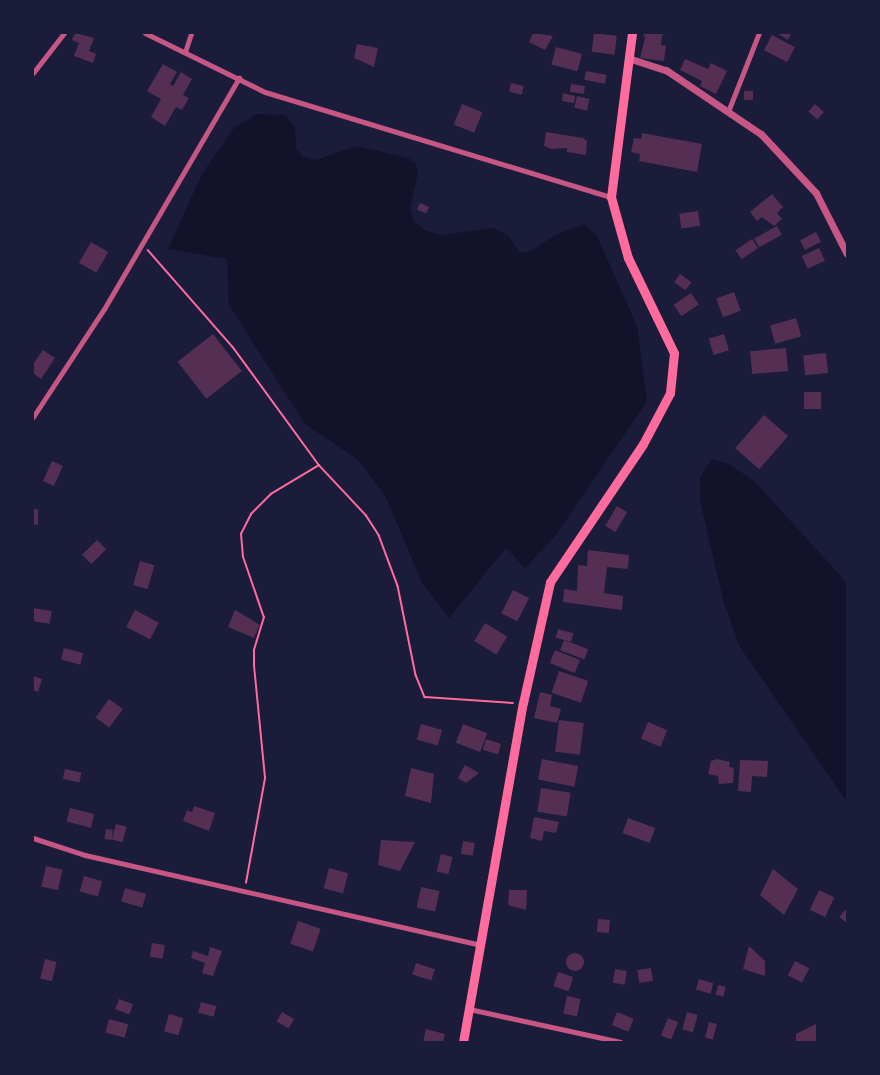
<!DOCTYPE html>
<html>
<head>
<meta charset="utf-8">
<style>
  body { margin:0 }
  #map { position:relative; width:880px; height:1075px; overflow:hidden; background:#1b1b3a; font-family:"Roboto Serif",serif }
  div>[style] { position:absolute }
  .water>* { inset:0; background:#12122b }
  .building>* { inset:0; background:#542f53; transform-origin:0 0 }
  .round { border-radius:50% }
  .path>* { height:1.5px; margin:-0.75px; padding:0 0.75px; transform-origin:0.75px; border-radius:0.75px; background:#ff6b9d }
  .minor>* { height:5px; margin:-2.5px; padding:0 2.5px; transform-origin:2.5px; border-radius:2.5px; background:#c65784 }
  .tertiary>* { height:7px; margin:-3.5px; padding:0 3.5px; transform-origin:3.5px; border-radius:3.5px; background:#c65784 }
  .trunk>* { height:9px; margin:-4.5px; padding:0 4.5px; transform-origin:4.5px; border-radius:4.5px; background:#ff6b9d }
  span { translate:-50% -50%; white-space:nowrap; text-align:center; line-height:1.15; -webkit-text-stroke:6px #1b1b3a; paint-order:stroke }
  .frame { position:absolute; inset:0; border:34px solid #1b1b3a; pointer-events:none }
</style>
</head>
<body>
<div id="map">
  <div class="water">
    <div style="clip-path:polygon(257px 114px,286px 115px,295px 128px,296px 149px,304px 157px,316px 160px,356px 146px,408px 158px,416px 164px,418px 173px,410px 209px,413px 220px,424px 230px,442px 235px,493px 228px,508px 235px,519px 252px,527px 253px,556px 235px,584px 224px,597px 236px,637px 326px,647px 401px,556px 535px,525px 568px,506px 548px,449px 618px,422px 583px,385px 495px,358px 460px,305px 424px,229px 305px,227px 259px,168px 249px,202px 174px,234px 128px)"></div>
    <div style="clip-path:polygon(712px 459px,730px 464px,756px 483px,847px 583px,847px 802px,740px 647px,724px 603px,700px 501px,700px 477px)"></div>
  </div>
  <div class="building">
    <div style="clip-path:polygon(75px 33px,94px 38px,89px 51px,96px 54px,93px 63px,74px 56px,79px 43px,72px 40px)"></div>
    <div style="clip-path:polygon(533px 33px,553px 36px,545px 50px,529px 42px)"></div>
    <div style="left:594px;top:33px;width:23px;height:19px;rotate:7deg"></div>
    <div style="clip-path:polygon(643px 33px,668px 33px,662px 35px,661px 45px,666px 46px,664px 61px,640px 58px,645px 38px)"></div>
    <div style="clip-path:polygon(777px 33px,791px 33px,788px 40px)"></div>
    <div style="left:772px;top:35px;width:26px;height:17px;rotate:28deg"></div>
    <div style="clip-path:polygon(357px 44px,378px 48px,374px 67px,354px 58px)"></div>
    <div style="left:556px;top:47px;width:27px;height:18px;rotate:15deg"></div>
    <div style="clip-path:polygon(685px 59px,708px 69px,711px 63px,727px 71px,716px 94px,700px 86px,702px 81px,680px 70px)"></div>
    <div style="clip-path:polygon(163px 64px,177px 72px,170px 84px,173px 86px,181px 72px,192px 79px,183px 95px,189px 98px,182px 110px,176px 107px,165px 126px,151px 117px,161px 99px,147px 91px)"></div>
    <div style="left:586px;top:71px;width:21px;height:9px;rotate:11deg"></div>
    <div style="left:511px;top:83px;width:13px;height:9px;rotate:13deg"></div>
    <div style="left:571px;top:84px;width:14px;height:8px;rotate:8deg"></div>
    <div style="left:744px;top:91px;width:9px;height:9px"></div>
    <div style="clip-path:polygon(563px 93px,575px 96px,574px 103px,562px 101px)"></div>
    <div style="left:577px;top:96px;width:13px;height:12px;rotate:13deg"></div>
    <div style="left:462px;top:104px;width:22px;height:22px;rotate:22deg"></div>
    <div style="left:815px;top:104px;width:12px;height:10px;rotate:42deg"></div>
    <div style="clip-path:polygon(546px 132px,583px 138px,587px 141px,586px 155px,567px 152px,567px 148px,551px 149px,544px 146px)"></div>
    <div style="clip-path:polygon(642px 133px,702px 144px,697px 172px,639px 161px,640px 154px,631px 152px,634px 138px,641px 139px)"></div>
    <div style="clip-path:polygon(772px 194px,783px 207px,777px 213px,782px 219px,774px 226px,762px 217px,757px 221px,750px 212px)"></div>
    <div style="left:420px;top:203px;width:10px;height:7px;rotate:24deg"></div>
    <div style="left:698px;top:211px;width:15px;height:19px;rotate:82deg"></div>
    <div style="left:777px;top:226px;width:10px;height:26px;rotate:61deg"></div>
    <div style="left:816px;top:232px;width:11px;height:18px;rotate:63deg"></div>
    <div style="left:752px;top:239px;width:11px;height:20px;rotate:56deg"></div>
    <div style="left:91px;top:242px;width:20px;height:24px;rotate:30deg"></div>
    <div style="left:819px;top:248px;width:14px;height:19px;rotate:65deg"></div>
    <div style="left:680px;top:274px;width:14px;height:10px;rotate:36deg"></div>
    <div style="left:734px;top:292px;width:20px;height:19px;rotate:70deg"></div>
    <div style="left:691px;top:293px;width:14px;height:21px;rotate:56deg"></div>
    <div style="left:796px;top:318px;width:19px;height:27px;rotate:74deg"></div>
    <div style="left:213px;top:334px;width:47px;height:45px;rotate:52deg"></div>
    <div style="left:724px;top:334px;width:17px;height:16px;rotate:73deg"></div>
    <div style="left:786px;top:348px;width:23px;height:36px;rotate:85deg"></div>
    <div style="clip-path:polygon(43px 350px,55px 358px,41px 379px,33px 373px,33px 364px)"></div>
    <div style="left:826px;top:353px;width:20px;height:23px;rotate:84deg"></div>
    <div style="left:804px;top:392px;width:17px;height:17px"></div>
    <div style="left:764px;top:415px;width:32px;height:44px;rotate:41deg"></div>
    <div style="left:52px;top:461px;width:12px;height:22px;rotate:24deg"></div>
    <div style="left:617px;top:506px;width:12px;height:23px;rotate:31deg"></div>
    <div style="clip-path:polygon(33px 508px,38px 510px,38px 525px,33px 524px)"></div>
    <div style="left:97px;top:540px;width:13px;height:21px;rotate:45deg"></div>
    <div style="clip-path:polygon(588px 550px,629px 555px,628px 569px,607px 567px,604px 593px,623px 596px,622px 610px,563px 602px,564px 589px,577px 591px,578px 565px,587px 566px)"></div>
    <div style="left:140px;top:561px;width:15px;height:25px;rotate:16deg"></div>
    <div style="left:513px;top:590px;width:18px;height:26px;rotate:27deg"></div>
    <div style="left:33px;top:608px;width:19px;height:13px;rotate:9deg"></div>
    <div style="left:135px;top:610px;width:27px;height:19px;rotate:28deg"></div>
    <div style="clip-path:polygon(235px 610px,260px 625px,254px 638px,228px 627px)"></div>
    <div style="left:485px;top:623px;width:26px;height:21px;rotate:31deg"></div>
    <div style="left:558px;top:629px;width:16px;height:9px;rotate:15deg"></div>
    <div style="left:564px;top:640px;width:26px;height:11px;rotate:21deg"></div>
    <div style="left:64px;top:648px;width:20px;height:12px;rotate:15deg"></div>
    <div style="left:555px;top:650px;width:27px;height:14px;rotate:22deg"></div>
    <div style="left:559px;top:671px;width:31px;height:23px;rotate:19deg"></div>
    <div style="clip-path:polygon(33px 676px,42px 679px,38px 692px,33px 690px)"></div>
    <div style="clip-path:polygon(540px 692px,552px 695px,550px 706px,561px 709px,557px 723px,534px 718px)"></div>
    <div style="left:109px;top:699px;width:17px;height:23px;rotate:36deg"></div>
    <div style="left:559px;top:720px;width:25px;height:32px;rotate:7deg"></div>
    <div style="left:648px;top:722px;width:21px;height:18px;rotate:23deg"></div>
    <div style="left:421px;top:724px;width:22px;height:16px;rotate:16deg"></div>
    <div style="left:463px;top:724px;width:26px;height:20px;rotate:21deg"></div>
    <div style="left:486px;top:739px;width:16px;height:11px;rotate:18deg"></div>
    <div style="left:542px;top:759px;width:37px;height:21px;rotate:11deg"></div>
    <div style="clip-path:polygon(717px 759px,730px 762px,729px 767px,734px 768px,733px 783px,719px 784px,718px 776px,708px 774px,711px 761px)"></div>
    <div style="clip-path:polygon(740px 760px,768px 761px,767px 777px,752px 776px,751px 792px,738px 791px)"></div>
    <div style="clip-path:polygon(465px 765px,479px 773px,466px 783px,458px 778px)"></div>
    <div style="clip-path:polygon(411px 768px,434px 774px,431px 803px,405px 796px)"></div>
    <div style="left:65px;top:769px;width:17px;height:10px;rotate:13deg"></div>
    <div style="left:541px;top:788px;width:30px;height:24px;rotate:9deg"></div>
    <div style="clip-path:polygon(194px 806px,215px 813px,209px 831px,183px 821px,187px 810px,192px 812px)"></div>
    <div style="left:70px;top:808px;width:25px;height:14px;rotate:14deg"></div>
    <div style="clip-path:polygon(534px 817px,559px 822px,556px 833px,544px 831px,542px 841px,530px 838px)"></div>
    <div style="left:628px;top:818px;width:29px;height:16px;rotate:20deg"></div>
    <div style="left:116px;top:824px;width:11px;height:16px;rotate:15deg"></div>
    <div style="left:106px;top:829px;width:7px;height:10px;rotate:8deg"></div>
    <div style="clip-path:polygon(381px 840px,415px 842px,400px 871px,378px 865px)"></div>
    <div style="left:463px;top:841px;width:12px;height:13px;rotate:9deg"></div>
    <div style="left:441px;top:854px;width:12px;height:18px;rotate:14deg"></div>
    <div style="left:46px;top:866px;width:17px;height:21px;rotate:13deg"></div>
    <div style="left:329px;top:868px;width:20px;height:21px;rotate:15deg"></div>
    <div style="clip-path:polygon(773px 869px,798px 889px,784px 915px,760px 895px)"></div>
    <div style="left:84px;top:876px;width:19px;height:16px;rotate:16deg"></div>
    <div style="left:421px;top:887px;width:19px;height:21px;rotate:12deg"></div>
    <div style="left:125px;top:888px;width:22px;height:14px;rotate:16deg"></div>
    <div style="clip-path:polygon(509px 890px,527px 890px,526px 910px,508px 905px)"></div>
    <div style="left:819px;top:890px;width:17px;height:22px;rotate:25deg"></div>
    <div style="clip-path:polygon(847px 908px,847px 923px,839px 917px)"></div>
    <div style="left:598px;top:919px;width:12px;height:13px;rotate:5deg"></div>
    <div style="left:298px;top:921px;width:24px;height:24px;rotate:19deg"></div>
    <div style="left:152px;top:943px;width:13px;height:14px;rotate:9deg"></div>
    <div style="clip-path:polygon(749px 946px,765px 961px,765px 976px,743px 969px)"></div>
    <div style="clip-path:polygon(210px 947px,222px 951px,213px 976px,202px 973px,205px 963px,191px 958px,193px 951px,208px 956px)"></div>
    <div class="round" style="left:566px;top:953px;width:18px;height:18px"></div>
    <div style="left:45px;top:959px;width:12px;height:20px;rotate:14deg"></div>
    <div style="left:795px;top:961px;width:16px;height:16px;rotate:27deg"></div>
    <div style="left:416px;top:963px;width:20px;height:12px;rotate:18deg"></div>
    <div style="left:651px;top:968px;width:13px;height:14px;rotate:81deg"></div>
    <div style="left:615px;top:969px;width:12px;height:14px;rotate:9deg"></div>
    <div style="left:558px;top:972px;width:16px;height:15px;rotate:18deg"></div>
    <div style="left:699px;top:979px;width:15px;height:11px;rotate:16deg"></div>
    <div style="left:718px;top:985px;width:8px;height:10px;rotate:14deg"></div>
    <div style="left:567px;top:996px;width:14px;height:18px;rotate:12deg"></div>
    <div style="left:119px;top:999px;width:15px;height:11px;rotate:20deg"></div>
    <div style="left:201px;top:1002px;width:16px;height:11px;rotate:15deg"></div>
    <div style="left:282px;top:1012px;width:14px;height:11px;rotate:30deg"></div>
    <div style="left:617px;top:1012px;width:18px;height:14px;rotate:22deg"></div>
    <div style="left:687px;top:1012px;width:11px;height:18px;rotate:15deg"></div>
    <div style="left:169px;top:1014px;width:15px;height:18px;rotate:16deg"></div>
    <div style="left:668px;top:1018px;width:11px;height:19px;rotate:22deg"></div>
    <div style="left:109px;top:1019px;width:20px;height:14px;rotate:15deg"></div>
    <div style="left:709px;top:1022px;width:8px;height:16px;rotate:14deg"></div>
    <div style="clip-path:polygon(816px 1024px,816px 1042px,796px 1042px,796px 1034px)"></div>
    <div style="clip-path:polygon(426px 1029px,445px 1034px,443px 1042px,423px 1042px)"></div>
  </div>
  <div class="path">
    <div style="left:148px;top:250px;width:129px;rotate:48.8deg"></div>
    <div style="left:233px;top:347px;width:146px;rotate:53.9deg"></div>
    <div style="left:319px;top:465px;width:69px;rotate:46.8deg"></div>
    <div style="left:366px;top:515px;width:24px;rotate:57deg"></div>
    <div style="left:379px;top:535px;width:54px;rotate:69.6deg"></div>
    <div style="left:398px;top:586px;width:91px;rotate:78.6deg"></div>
    <div style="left:416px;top:675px;width:24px;rotate:68deg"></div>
    <div style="left:425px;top:697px;width:88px;rotate:3.9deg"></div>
    <div style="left:246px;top:883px;width:107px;rotate:-79.7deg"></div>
    <div style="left:265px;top:778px;width:114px;rotate:-95.6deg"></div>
    <div style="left:254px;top:665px;width:15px;rotate:-90deg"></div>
    <div style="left:254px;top:650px;width:34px;rotate:-73deg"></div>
    <div style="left:264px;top:618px;width:65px;rotate:-109deg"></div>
    <div style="left:243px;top:557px;width:23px;rotate:-95deg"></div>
    <div style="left:241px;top:534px;width:22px;rotate:-63deg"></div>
    <div style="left:251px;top:514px;width:28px;rotate:-45deg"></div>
    <div style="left:271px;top:494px;width:56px;rotate:-31.1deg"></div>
  </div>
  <div class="minor">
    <div style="left:145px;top:33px;width:134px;rotate:26.2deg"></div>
    <div style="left:265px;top:92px;width:362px;rotate:16.9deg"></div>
    <div style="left:185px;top:52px;width:20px;rotate:-72deg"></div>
    <div style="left:33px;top:73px;width:51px;rotate:-52.2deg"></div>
    <div style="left:729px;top:109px;width:82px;rotate:-68.5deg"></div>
    <div style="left:33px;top:417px;width:129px;rotate:-56.7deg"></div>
    <div style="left:104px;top:309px;width:268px;rotate:-59.7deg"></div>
    <div style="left:33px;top:838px;width:55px;rotate:18.1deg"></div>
    <div style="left:85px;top:855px;width:406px;rotate:12.8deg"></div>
    <div style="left:469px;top:1009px;width:155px;rotate:12.3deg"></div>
  </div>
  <div class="tertiary">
    <div style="left:628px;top:58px;width:40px;rotate:18deg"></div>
    <div style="left:666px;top:70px;width:115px;rotate:34deg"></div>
    <div style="left:761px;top:134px;width:81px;rotate:47deg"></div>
    <div style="left:816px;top:193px;width:68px;rotate:63.1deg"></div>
  </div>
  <div class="trunk">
    <div style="left:463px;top:1042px;width:344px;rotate:-80deg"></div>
    <div style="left:523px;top:703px;width:124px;rotate:-77.4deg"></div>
    <div style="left:550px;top:582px;width:166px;rotate:-56deg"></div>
    <div style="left:643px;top:444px;width:58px;rotate:-62.1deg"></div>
    <div style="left:670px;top:393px;width:40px;rotate:-84.3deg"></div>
    <div style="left:674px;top:353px;width:106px;rotate:-115.8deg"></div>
    <div style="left:628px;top:258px;width:63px;rotate:-105.6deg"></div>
    <div style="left:611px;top:197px;width:165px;rotate:-82.7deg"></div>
  </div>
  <div class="frame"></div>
</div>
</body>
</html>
